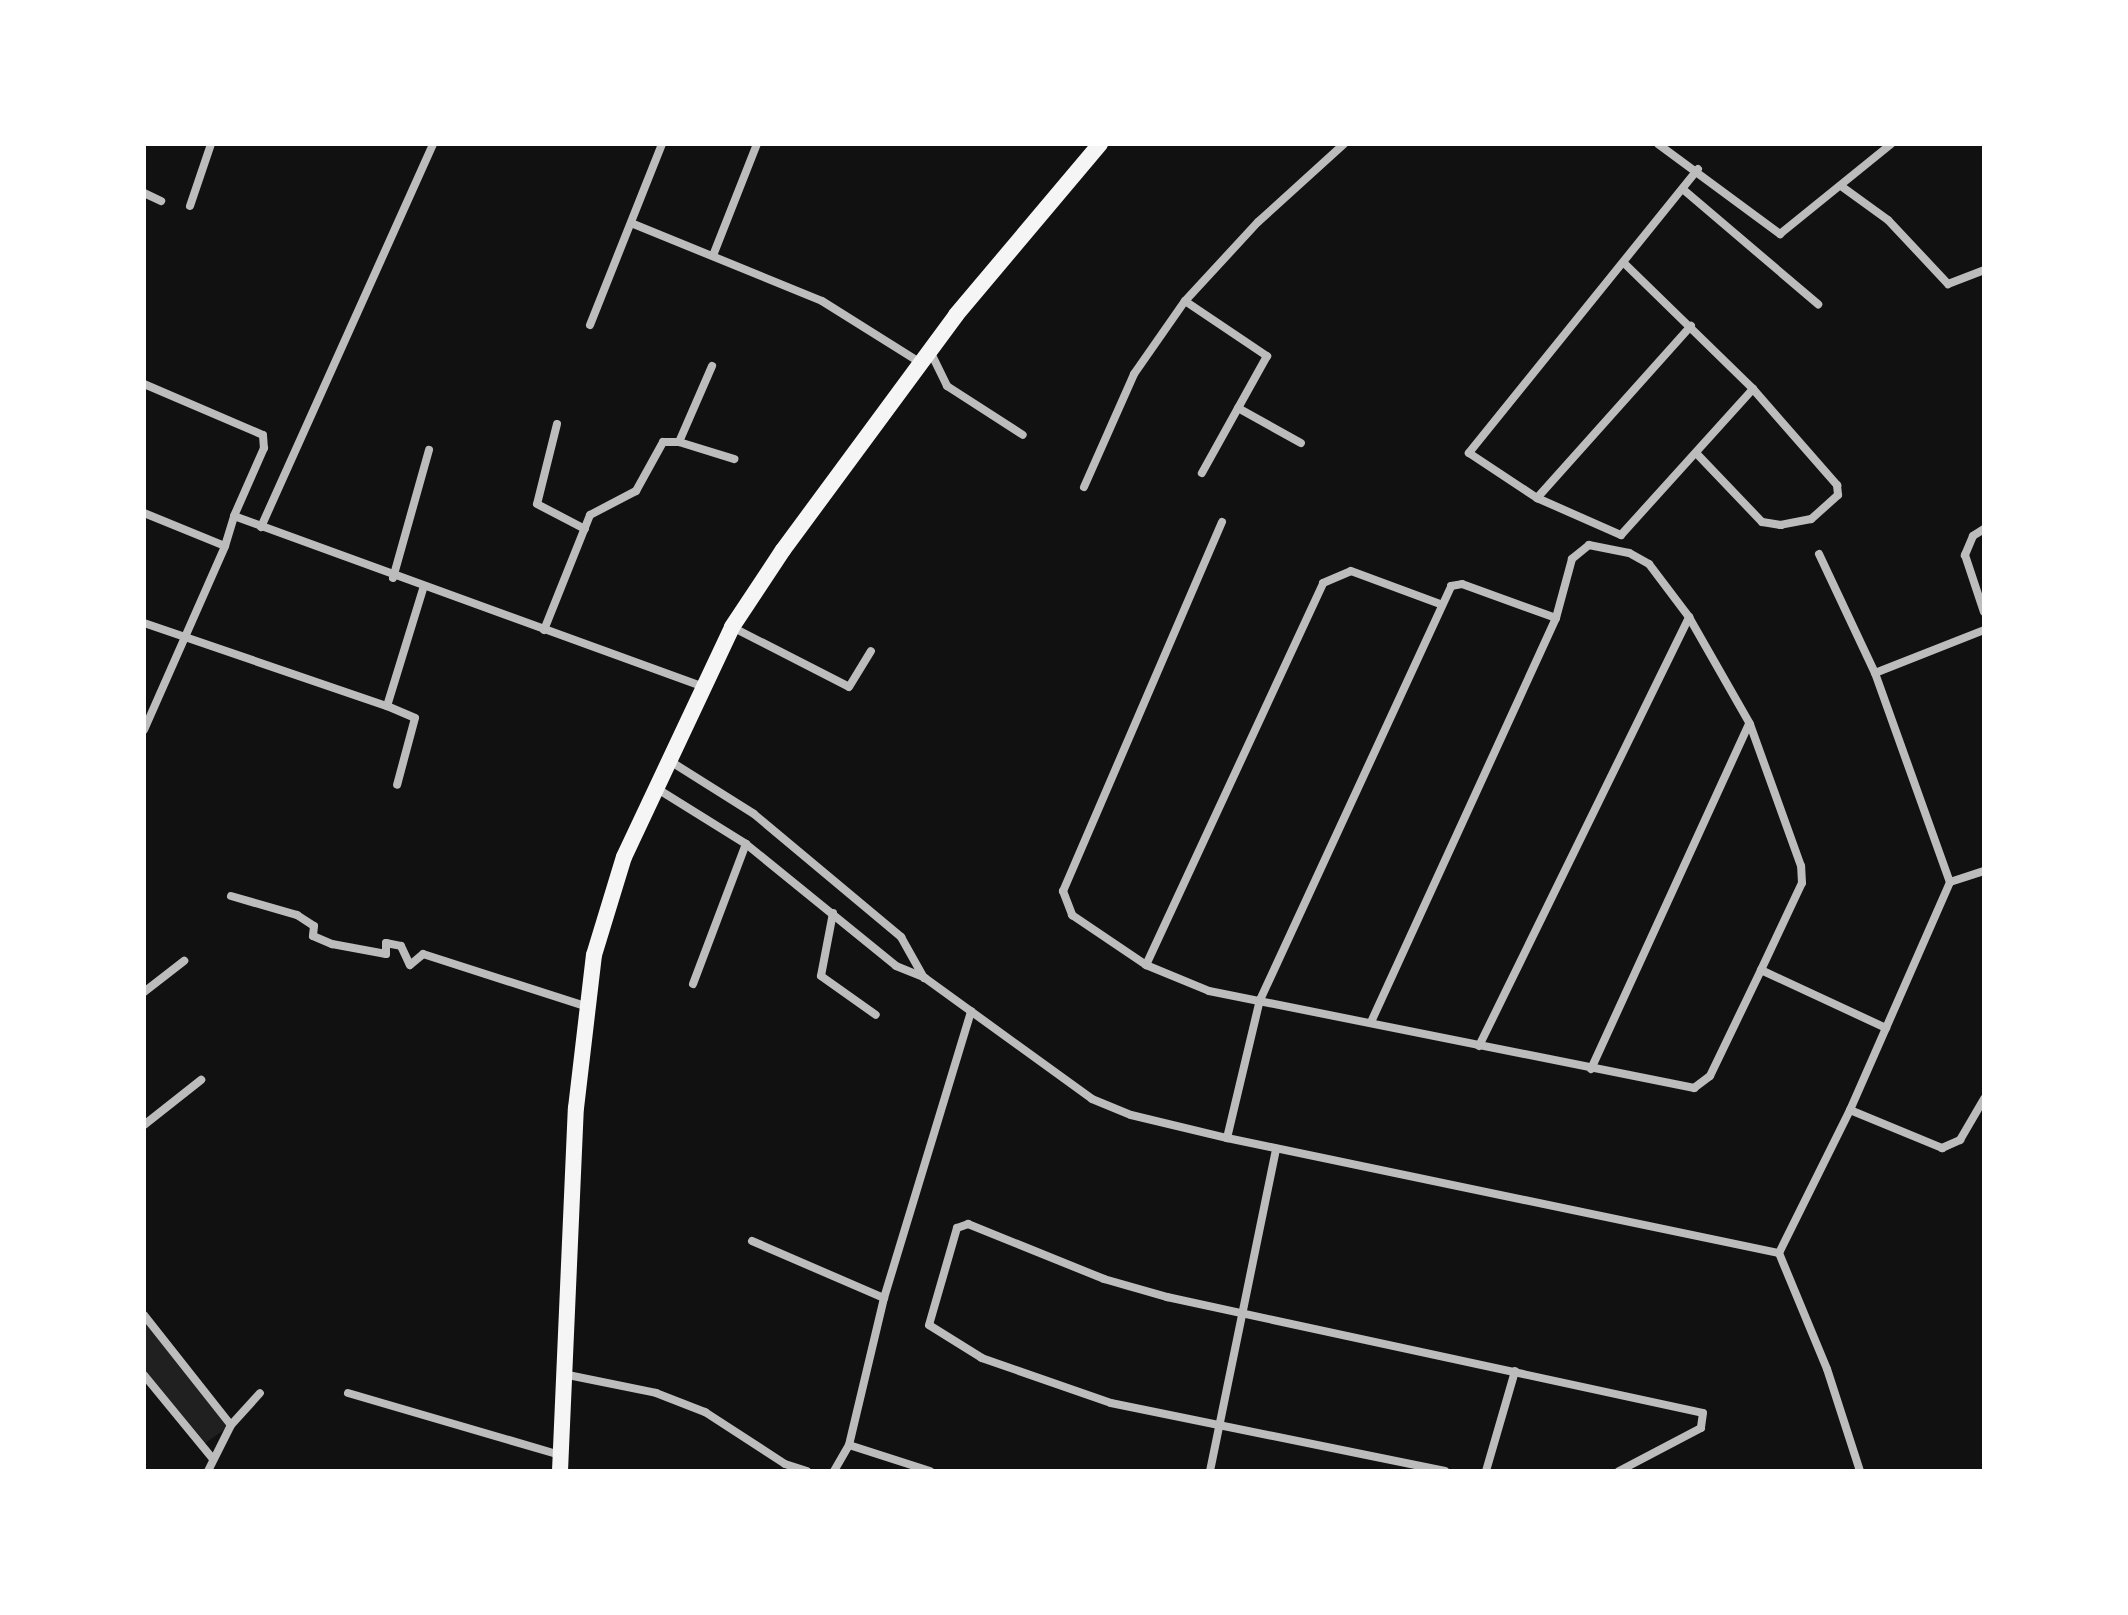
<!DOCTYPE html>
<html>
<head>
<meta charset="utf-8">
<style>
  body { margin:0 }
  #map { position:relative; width:2128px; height:1615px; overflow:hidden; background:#111; font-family:"Noto Sans",sans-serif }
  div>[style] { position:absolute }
  .green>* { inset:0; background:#202020 }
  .minor>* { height:8px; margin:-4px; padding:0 4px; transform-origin:4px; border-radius:4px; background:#bcbcbc }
  .secondary>* { height:16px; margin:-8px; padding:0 8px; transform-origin:8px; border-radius:8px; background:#f5f5f5 }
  span { translate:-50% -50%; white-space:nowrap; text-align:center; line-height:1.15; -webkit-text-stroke:8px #fff; paint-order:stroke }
  .frame { position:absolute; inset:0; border:146px solid #fff; pointer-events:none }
</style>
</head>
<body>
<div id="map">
  <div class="green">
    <div style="clip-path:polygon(144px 1315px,231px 1425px,201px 1446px,144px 1375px)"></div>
  </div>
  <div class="minor">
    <div style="left:1658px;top:144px;width:152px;rotate:36.4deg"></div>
    <div style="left:1780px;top:234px;width:143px;rotate:-39deg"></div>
    <div style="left:1698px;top:169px;width:365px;rotate:128.9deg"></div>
    <div style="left:1469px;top:453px;width:82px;rotate:33.5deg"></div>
    <div style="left:1537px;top:498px;width:92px;rotate:23.8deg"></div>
    <div style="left:1621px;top:535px;width:197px;rotate:-47.9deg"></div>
    <div style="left:1841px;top:186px;width:58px;rotate:35.9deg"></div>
    <div style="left:1888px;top:220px;width:88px;rotate:46.8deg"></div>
    <div style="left:1948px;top:284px;width:39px;rotate:-21deg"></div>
    <div style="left:1685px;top:191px;width:175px;rotate:40.4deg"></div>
    <div style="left:144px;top:193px;width:19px;rotate:25deg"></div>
    <div style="left:190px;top:206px;width:65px;rotate:-71.3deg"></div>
    <div style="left:631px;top:223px;width:206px;rotate:22.2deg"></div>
    <div style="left:822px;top:301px;width:117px;rotate:32.1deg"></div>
    <div style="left:714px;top:253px;width:117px;rotate:-68.5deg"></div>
    <div style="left:1624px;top:263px;width:180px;rotate:44.3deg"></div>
    <div style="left:1753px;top:389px;width:128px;rotate:48.8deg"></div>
    <div style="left:1837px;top:485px;width:10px;rotate:84deg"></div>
    <div style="left:1838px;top:495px;width:36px;rotate:138deg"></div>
    <div style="left:1811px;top:519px;width:31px;rotate:169deg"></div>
    <div style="left:1781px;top:525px;width:19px;rotate:-171deg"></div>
    <div style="left:1762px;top:522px;width:94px;rotate:-133.7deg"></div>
    <div style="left:1185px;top:301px;width:99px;rotate:33.9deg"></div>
    <div style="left:1267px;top:356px;width:134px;rotate:119.1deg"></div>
    <div style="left:590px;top:325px;width:195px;rotate:-68.3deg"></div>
    <div style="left:930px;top:351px;width:39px;rotate:64deg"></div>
    <div style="left:947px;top:386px;width:90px;rotate:32.8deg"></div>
    <div style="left:144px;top:384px;width:129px;rotate:23.2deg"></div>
    <div style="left:263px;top:435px;width:13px;rotate:86deg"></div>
    <div style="left:264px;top:448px;width:74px;rotate:113.8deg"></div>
    <div style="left:1238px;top:408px;width:72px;rotate:29.1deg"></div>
    <div style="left:557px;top:424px;width:82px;rotate:104deg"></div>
    <div style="left:537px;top:504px;width:54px;rotate:27.5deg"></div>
    <div style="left:679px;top:442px;width:58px;rotate:17.2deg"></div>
    <div style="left:1084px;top:487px;width:124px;rotate:-66.1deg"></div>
    <div style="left:1134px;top:374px;width:89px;rotate:-55.1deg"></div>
    <div style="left:1185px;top:301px;width:108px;rotate:-47.3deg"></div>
    <div style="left:1258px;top:222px;width:116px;rotate:-42.2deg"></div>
    <div style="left:1537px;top:498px;width:231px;rotate:-48.2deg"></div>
    <div style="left:144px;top:513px;width:87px;rotate:22.2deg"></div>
    <div style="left:225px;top:546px;width:31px;rotate:-73deg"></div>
    <div style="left:234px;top:516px;width:498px;rotate:20deg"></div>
    <div style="left:1222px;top:522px;width:402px;rotate:113.3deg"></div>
    <div style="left:1063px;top:891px;width:26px;rotate:69deg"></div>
    <div style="left:1072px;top:915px;width:89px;rotate:34deg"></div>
    <div style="left:1146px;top:965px;width:68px;rotate:22.4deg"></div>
    <div style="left:1209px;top:991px;width:495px;rotate:11.3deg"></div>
    <div style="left:1694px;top:1088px;width:20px;rotate:-37deg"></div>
    <div style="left:1710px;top:1076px;width:118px;rotate:-64.3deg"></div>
    <div style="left:1761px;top:970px;width:96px;rotate:-64.8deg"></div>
    <div style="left:1802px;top:883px;width:17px;rotate:-93deg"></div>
    <div style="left:1801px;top:866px;width:151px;rotate:-109.8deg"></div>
    <div style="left:1750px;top:724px;width:123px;rotate:-119.7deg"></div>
    <div style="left:1689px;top:617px;width:66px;rotate:-127deg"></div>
    <div style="left:1649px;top:564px;width:23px;rotate:-151deg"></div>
    <div style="left:1629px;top:553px;width:41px;rotate:-168.7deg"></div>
    <div style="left:1589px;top:545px;width:22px;rotate:141deg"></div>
    <div style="left:1572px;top:559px;width:61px;rotate:105.2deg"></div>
    <div style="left:1556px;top:618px;width:445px;rotate:114.6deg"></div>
    <div style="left:261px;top:527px;width:420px;rotate:-65.8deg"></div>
    <div style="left:1984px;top:529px;width:13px;rotate:148deg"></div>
    <div style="left:1973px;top:536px;width:21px;rotate:113deg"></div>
    <div style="left:1965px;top:555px;width:60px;rotate:71.6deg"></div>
    <div style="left:1819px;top:554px;width:132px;rotate:64.8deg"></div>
    <div style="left:1875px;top:673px;width:222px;rotate:70.3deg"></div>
    <div style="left:393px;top:578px;width:133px;rotate:-74.3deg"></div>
    <div style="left:144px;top:623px;width:257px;rotate:18.9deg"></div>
    <div style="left:387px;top:706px;width:122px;rotate:-72.9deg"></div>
    <div style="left:732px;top:627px;width:131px;rotate:27.1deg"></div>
    <div style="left:849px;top:687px;width:42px;rotate:-58.6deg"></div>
    <div style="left:544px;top:630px;width:124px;rotate:-68.2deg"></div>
    <div style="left:590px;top:515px;width:52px;rotate:-27.6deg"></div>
    <div style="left:636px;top:491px;width:56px;rotate:-61.1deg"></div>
    <div style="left:663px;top:442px;width:16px"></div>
    <div style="left:679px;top:442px;width:83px;rotate:-66.5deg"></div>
    <div style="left:1875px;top:673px;width:117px;rotate:-21.5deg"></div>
    <div style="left:387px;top:706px;width:30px;rotate:23deg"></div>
    <div style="left:415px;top:718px;width:69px;rotate:105deg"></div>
    <div style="left:144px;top:730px;width:201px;rotate:-66.2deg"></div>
    <div style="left:670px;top:761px;width:99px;rotate:32.2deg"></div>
    <div style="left:754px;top:814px;width:192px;rotate:39.9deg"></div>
    <div style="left:901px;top:937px;width:47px;rotate:60.7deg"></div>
    <div style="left:656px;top:788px;width:106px;rotate:31.9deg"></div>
    <div style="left:746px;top:844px;width:193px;rotate:39.1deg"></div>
    <div style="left:896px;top:966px;width:31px;rotate:22deg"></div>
    <div style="left:925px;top:978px;width:206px;rotate:35.9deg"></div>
    <div style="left:1092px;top:1099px;width:42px;rotate:22.3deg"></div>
    <div style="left:1131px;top:1115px;width:99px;rotate:13.5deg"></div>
    <div style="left:1227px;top:1138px;width:564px;rotate:11.77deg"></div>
    <div style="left:231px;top:896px;width:69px;rotate:16.1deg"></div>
    <div style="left:297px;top:915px;width:20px;rotate:33deg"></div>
    <div style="left:314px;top:926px;width:10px;rotate:96deg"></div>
    <div style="left:313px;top:936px;width:21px;rotate:23deg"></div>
    <div style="left:332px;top:944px;width:55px;rotate:10.5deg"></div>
    <div style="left:386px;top:954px;width:11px;rotate:-90deg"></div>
    <div style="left:386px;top:943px;width:15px;rotate:11deg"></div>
    <div style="left:401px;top:946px;width:21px;rotate:65deg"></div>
    <div style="left:410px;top:965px;width:17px;rotate:-40deg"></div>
    <div style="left:423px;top:954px;width:173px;rotate:17.8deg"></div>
    <div style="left:833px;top:913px;width:64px;rotate:100.8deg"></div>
    <div style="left:821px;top:976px;width:67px;rotate:35.3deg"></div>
    <div style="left:1146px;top:965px;width:421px;rotate:-65.1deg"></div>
    <div style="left:1323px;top:583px;width:30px;rotate:-23deg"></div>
    <div style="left:1351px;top:571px;width:95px;rotate:20.3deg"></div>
    <div style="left:1761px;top:970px;width:138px;rotate:24.9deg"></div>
    <div style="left:693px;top:984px;width:150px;rotate:-69.3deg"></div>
    <div style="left:144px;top:992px;width:51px;rotate:-37.8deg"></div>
    <div style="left:1479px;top:1046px;width:478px;rotate:-63.9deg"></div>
    <div style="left:1591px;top:1069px;width:379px;rotate:-65.4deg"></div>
    <div style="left:1850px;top:1110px;width:100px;rotate:22.4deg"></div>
    <div style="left:1942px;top:1148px;width:20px;rotate:-24deg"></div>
    <div style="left:1960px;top:1140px;width:48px;rotate:-59.7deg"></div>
    <div style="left:144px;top:1125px;width:73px;rotate:-38.3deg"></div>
    <div style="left:1227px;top:1138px;width:142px;rotate:-76.6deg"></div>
    <div style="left:1260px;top:1000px;width:456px;rotate:-65.2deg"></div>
    <div style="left:1451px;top:586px;width:11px;rotate:-10deg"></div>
    <div style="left:1462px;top:584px;width:100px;rotate:19.9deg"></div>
    <div style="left:752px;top:1241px;width:144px;rotate:23.4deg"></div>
    <div style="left:144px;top:1315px;width:140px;rotate:51.7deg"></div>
    <div style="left:563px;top:1374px;width:95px;rotate:11.5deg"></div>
    <div style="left:656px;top:1393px;width:53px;rotate:21.2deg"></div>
    <div style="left:705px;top:1412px;width:95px;rotate:33deg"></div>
    <div style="left:785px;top:1464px;width:23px;rotate:18deg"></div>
    <div style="left:144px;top:1375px;width:109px;rotate:50.6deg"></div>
    <div style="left:348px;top:1393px;width:221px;rotate:16.3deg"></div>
    <div style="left:849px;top:1445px;width:85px;rotate:17.8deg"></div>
    <div style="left:208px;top:1471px;width:51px;rotate:-63.4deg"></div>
    <div style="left:231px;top:1425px;width:43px;rotate:-47.8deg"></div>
    <div style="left:834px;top:1471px;width:30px;rotate:-60deg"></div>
    <div style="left:849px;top:1445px;width:151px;rotate:-76.6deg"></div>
    <div style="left:884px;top:1298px;width:300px;rotate:-73.1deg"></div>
    <div style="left:1210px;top:1471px;width:329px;rotate:-78.4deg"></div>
    <div style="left:1445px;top:1471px;width:341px;rotate:-168.5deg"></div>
    <div style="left:1111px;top:1403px;width:137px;rotate:-160.8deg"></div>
    <div style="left:982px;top:1358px;width:62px;rotate:-148.1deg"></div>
    <div style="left:929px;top:1325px;width:101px;rotate:-73.9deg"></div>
    <div style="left:957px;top:1228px;width:12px;rotate:-20deg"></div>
    <div style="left:968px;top:1224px;width:147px;rotate:22deg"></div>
    <div style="left:1104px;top:1279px;width:66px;rotate:15.9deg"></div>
    <div style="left:1167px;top:1297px;width:548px;rotate:12.21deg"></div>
    <div style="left:1703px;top:1413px;width:15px;rotate:98deg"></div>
    <div style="left:1701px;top:1428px;width:93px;rotate:152.3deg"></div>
    <div style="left:1486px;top:1471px;width:104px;rotate:-73.8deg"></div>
    <div style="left:1860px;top:1471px;width:107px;rotate:-107.9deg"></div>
    <div style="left:1827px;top:1369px;width:126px;rotate:-112.5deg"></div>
    <div style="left:1779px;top:1253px;width:160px;rotate:-63.6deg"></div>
    <div style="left:1850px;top:1110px;width:249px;rotate:-66.3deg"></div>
    <div style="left:1950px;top:882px;width:36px;rotate:-18deg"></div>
  </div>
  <div class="secondary">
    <div style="left:560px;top:1471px;width:363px;rotate:-87.5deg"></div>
    <div style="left:576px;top:1108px;width:154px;rotate:-83.3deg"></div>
    <div style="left:594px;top:955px;width:102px;rotate:-73deg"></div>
    <div style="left:624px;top:857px;width:254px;rotate:-64.8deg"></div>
    <div style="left:732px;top:627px;width:92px;rotate:-56.5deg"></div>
    <div style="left:783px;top:550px;width:292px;rotate:-53.6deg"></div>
    <div style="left:956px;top:315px;width:224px;rotate:-49.9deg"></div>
  </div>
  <div class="frame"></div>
</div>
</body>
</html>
